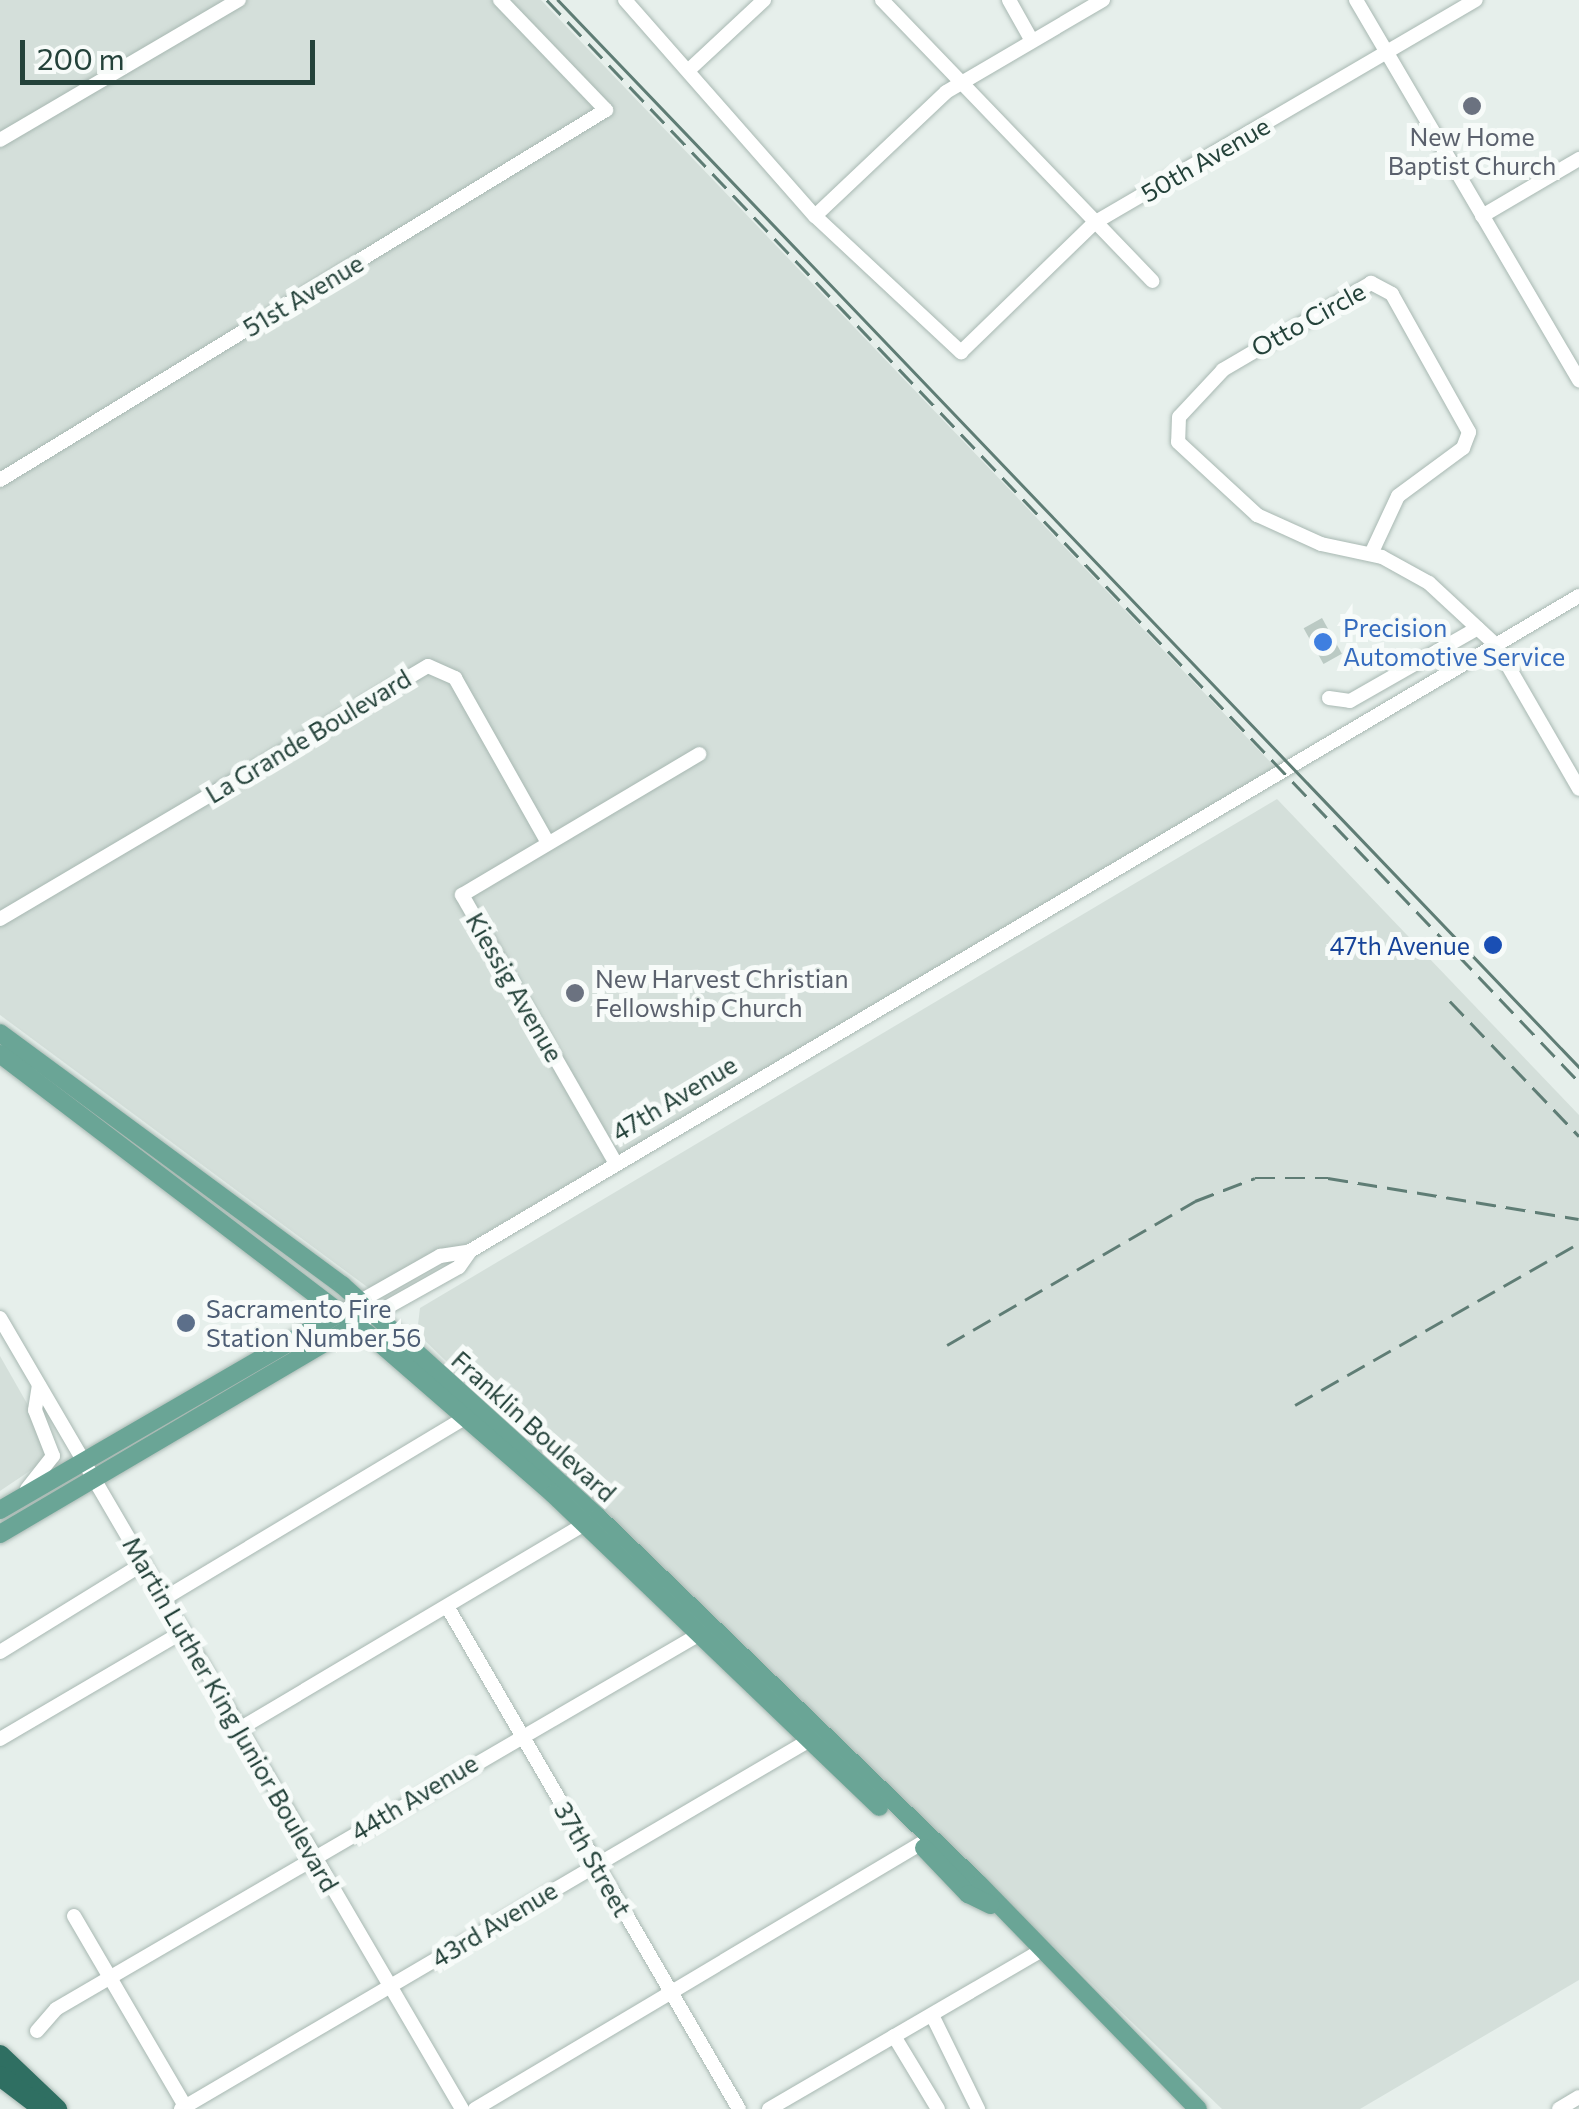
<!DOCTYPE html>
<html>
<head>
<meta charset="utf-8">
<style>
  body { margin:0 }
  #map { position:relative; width:1579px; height:2109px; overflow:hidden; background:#e6efeb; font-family:Commissioner,sans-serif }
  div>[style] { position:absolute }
  .built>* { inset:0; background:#d4dfda }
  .building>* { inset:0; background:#bbcac4; transform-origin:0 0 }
  .roads { filter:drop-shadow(0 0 2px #a8b8b2) drop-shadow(0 0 2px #a8b8b2) }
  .minor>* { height:14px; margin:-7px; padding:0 7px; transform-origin:7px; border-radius:7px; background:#fff }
  .major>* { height:18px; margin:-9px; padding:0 9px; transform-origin:9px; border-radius:9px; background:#6aa596 }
  .highway>* { height:20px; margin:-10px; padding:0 10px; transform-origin:10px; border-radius:10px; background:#2f6f62 }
  .tram>* { height:2.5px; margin:-1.25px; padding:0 1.25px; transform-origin:1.25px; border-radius:1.25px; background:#5f7d75 }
  .rail>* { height:2.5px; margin-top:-1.25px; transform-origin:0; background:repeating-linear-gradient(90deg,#5f7d75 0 20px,transparent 0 30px) }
  .dots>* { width:28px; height:28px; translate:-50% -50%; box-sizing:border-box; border:5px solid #f7fbf9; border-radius:50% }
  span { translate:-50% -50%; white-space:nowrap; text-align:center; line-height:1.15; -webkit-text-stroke:10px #f7fbf9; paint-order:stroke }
  .worship-label { font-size:25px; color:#5b616d }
  .left { translate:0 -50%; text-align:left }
  .street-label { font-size:25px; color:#24423a }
  .shop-label { font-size:25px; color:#366cbe }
  .transit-label { font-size:25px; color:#164399 }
  .right { translate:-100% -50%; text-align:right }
  .service-label { font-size:25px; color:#4e5e75 }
  .scale { position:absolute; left:20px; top:40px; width:295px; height:45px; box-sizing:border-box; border:5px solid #24423a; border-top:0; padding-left:12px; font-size:30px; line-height:35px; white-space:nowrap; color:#24423a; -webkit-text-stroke:8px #f7fbf9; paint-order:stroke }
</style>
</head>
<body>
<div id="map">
  <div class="built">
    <div style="clip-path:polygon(0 0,541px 0,1279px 771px,378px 1295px,0 1015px)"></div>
    <div style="clip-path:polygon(1277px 799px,1579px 1115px,1579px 1980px,1360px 2109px,1222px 2109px,417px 1333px,420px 1308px)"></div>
    <div style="clip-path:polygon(0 1356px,45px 1435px,46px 1460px,0 1491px)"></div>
  </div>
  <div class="building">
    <div style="left:1322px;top:618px;width:41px;height:21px;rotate:61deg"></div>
  </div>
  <div class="roads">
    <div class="minor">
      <div style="left:625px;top:0;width:288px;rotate:48.7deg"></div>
      <div style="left:815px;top:216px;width:200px;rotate:43deg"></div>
      <div style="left:961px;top:352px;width:185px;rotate:-44.1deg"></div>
      <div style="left:1094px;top:223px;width:442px;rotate:-30.3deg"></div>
      <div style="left:882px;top:0;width:390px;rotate:46.1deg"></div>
      <div style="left:1009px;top:0;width:47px;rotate:60.7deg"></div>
      <div style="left:1356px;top:0;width:441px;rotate:59.6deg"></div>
      <div style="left:691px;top:68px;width:100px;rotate:-43deg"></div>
      <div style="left:0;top:140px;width:277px;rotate:-30.4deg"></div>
      <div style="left:815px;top:216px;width:180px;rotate:-43.4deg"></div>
      <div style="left:946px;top:92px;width:182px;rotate:-30.4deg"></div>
      <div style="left:1482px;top:216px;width:113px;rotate:-30.4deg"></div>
      <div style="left:0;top:480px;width:710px;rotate:-31.41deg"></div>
      <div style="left:606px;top:110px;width:153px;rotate:-133.9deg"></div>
      <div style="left:1371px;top:554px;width:64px;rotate:-65deg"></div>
      <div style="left:1398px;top:496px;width:81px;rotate:-36.4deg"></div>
      <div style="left:1463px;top:448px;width:17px;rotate:-69deg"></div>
      <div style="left:1469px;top:432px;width:158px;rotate:-119.2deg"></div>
      <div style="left:1392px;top:294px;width:24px;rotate:-152deg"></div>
      <div style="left:1371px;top:283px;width:172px;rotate:149.6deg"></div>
      <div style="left:1223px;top:370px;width:64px;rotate:133.1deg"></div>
      <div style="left:1179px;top:417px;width:25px;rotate:92deg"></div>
      <div style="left:1178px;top:442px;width:108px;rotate:42.7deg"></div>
      <div style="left:1257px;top:515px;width:70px;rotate:24.4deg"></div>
      <div style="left:1321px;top:544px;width:62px;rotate:12deg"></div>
      <div style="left:1382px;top:557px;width:54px;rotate:29deg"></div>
      <div style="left:1429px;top:583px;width:91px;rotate:42.8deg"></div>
      <div style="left:1496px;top:645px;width:166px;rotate:60deg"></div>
      <div style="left:1329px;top:698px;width:21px;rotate:8deg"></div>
      <div style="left:1350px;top:701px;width:147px;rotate:-29.7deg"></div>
      <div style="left:0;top:919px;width:497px;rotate:-30.6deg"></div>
      <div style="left:428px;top:666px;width:30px;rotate:24deg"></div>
      <div style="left:455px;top:678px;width:189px;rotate:60.6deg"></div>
      <div style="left:615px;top:1162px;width:308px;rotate:-119.8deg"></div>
      <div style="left:462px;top:895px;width:276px;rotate:-30.7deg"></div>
      <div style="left:341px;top:1312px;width:114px;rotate:-29.5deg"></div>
      <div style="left:440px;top:1256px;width:30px;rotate:-9deg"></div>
      <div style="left:470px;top:1251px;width:1288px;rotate:-30.57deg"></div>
      <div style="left:0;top:1318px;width:916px;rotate:59.71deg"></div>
      <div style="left:368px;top:1318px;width:104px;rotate:-29.3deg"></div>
      <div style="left:459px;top:1267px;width:19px;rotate:-55deg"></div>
      <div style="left:27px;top:1489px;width:42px;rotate:-51.8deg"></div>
      <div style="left:53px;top:1456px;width:49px;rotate:-111.4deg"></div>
      <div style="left:35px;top:1410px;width:25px;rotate:-81deg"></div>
      <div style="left:165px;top:1598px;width:350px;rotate:-31deg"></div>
      <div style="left:448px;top:1608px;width:579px;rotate:59.85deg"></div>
      <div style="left:0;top:1652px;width:169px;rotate:-31.7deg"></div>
      <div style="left:241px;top:1728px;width:400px;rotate:-30.7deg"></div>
      <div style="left:0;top:1739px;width:213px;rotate:-30.4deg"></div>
      <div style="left:74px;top:1916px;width:224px;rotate:59.7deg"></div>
      <div style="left:932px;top:2015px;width:105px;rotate:63.9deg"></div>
      <div style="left:37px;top:2031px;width:29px;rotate:-49deg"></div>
      <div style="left:56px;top:2009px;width:743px;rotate:-30.22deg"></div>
      <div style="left:894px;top:2036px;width:85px;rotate:58.9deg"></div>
      <div style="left:181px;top:2109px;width:727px;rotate:-30.41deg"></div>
      <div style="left:475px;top:2109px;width:518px;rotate:-30.77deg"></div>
      <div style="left:769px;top:2109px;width:312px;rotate:-30.2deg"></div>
      <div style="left:1559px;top:2109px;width:23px;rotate:-31deg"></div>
    </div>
    <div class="major">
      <div style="left:0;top:1033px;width:425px;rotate:36.4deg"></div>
      <div style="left:342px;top:1285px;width:345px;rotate:42.2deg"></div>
      <div style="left:598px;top:1517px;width:529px;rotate:43.93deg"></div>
      <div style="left:979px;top:1884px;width:314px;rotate:45.8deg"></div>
      <div style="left:0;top:1054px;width:472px;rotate:37.3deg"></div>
      <div style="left:376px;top:1340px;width:235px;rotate:41deg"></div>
      <div style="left:553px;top:1494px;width:452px;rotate:43.8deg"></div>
      <div style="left:0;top:1510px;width:394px;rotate:-30.1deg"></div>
      <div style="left:0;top:1534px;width:413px;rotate:-30.5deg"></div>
      <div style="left:924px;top:1848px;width:64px;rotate:46.3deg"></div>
      <div style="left:968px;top:1894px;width:25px;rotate:26deg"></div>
    </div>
    <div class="highway">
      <div style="left:0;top:2055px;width:79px;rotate:43.5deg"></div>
      <div style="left:0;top:2076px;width:53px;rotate:37.3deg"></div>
    </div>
  </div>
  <div class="tram">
    <div style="left:558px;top:0;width:1477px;rotate:46.26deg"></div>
  </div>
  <div class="rail">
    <div style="left:547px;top:0;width:1495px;rotate:46.35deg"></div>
    <div style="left:1450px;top:1001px;width:187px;rotate:46.3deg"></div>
    <div style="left:947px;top:1345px;width:287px;rotate:-30.1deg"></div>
    <div style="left:1195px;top:1201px;width:64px;rotate:-21deg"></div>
    <div style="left:1255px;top:1178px;width:73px"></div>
    <div style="left:1328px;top:1178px;width:254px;rotate:9.3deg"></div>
    <div style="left:1295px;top:1405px;width:327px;rotate:-29.7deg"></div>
  </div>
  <div class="dots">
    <div style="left:1472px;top:106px;background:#6b7280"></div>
    <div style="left:1323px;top:642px;background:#3f7fe0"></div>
    <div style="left:1493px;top:945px;background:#1a4fb4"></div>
    <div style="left:575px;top:993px;background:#6b7280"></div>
    <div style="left:186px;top:1323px;background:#5c6f8a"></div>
  </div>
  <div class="worship-label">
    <span style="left:1472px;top:151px">New Home<br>Baptist Church</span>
    <span class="left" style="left:595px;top:993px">New Harvest Christian<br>Fellowship Church</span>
  </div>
  <div class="street-label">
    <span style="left:1205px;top:159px;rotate:-30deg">50th Avenue</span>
    <span style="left:303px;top:295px;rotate:-31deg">51st Avenue</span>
    <span style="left:1308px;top:319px;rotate:-29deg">Otto Circle</span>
    <span style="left:308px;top:736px;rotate:-31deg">La Grande Boulevard</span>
    <span style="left:515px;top:987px;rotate:60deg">Kiessig Avenue</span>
    <span style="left:674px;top:1098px;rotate:-31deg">47th Avenue</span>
    <span style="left:534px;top:1426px;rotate:42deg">Franklin Boulevard</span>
    <span style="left:231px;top:1714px;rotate:60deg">Martin Luther King Junior Boulevard</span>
    <span style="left:414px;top:1797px;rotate:-31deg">44th Avenue</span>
    <span style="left:593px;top:1859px;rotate:60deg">37th Street</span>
    <span style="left:494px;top:1924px;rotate:-31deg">43rd Avenue</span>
  </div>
  <div class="shop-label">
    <span class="left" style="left:1343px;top:642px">Precision<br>Automotive Service</span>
  </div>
  <div class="transit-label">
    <span class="right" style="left:1470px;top:945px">47th Avenue</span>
  </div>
  <div class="service-label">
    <span class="left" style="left:206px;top:1323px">Sacramento Fire<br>Station Number 56</span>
  </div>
  <div class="scale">200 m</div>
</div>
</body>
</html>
